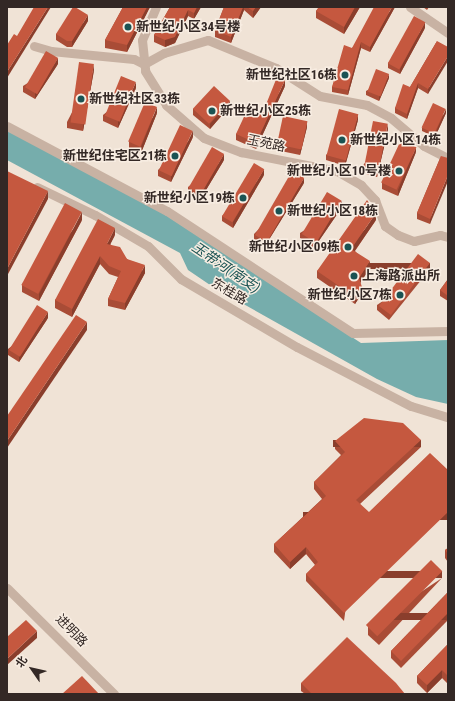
<!DOCTYPE html>
<html>
<head>
<meta charset="utf-8">
<style>
  body { margin:0 }
  #map { position:relative; width:455px; height:701px; overflow:hidden; background:#f0e3d6; font-family:"Roboto Condensed","Noto Sans SC",sans-serif }
  div>[style] { position:absolute }
  .water>* { inset:0; background:#76adac }
  .minor>* { height:9px; margin:-4.5px; padding:0 4.5px; transform-origin:4.5px; border-radius:4.5px; background:#c8b2a3 }
  .wall>* { inset:0; background:#a94c36 }
  .shaded-wall>* { inset:0; background:#8a3e2c; transform-origin:0 0 }
  .building>* { inset:0; background:#c5583f; transform-origin:0 0 }
  .dots>* { width:11px; height:11px; translate:-50% -50%; box-sizing:border-box; border:2px solid #f8ede2; border-radius:50% }
  span { translate:-50% -50%; white-space:nowrap; text-align:center; line-height:1.15; -webkit-text-stroke:3px #f8ede2; paint-order:stroke }
  .poi-label { font-size:13px; color:#332825; font-weight:700 }
  .left { translate:0 -50%; text-align:left }
  .right { translate:-100% -50%; text-align:right }
  .street-label { font-size:13px; color:#332825 }
  .water-label { font-size:14px; color:#1b5353; font-style:italic }
  .frame { position:absolute; inset:0; border:8px solid #332825; pointer-events:none }
  .north { position:absolute; left:12px; top:649px; width:40px; height:40px; -webkit-text-stroke:3px #f8ede2; paint-order:stroke; rotate:304deg; font-size:11px; font-weight:700; line-height:16px; text-align:center; color:#332825 }
  .north::after { content:''; display:block; margin:auto; width:14px; height:18px; background:#332825; clip-path:polygon(50% 0,100% 100%,50% 72%,0 100%) }
</style>
</head>
<body>
<div id="map">
  <div class="water">
    <div style="clip-path:polygon(7px 130px,143px 200px,361px 343px,448px 340px,448px 404px,416px 397px,377px 379px,213px 287px,188px 270px,180px 253px,7px 160px)"></div>
  </div>
  <div class="minor">
    <div style="left:156px;top:7px;width:36px;rotate:113deg"></div>
    <div style="left:142px;top:40px;width:31px;rotate:84deg"></div>
    <div style="left:145px;top:71px;width:40px;rotate:58deg"></div>
    <div style="left:166px;top:105px;width:50px;rotate:41deg"></div>
    <div style="left:204px;top:138px;width:40px;rotate:21deg"></div>
    <div style="left:241px;top:152px;width:98px;rotate:11.2deg"></div>
    <div style="left:337px;top:171px;width:28px;rotate:30deg"></div>
    <div style="left:361px;top:185px;width:21px;rotate:47deg"></div>
    <div style="left:375px;top:200px;width:28px;rotate:69deg"></div>
    <div style="left:385px;top:226px;width:16px;rotate:35deg"></div>
    <div style="left:398px;top:235px;width:17px;rotate:21deg"></div>
    <div style="left:414px;top:241px;width:27px;rotate:-13deg"></div>
    <div style="left:440px;top:235px;width:8px;rotate:14deg"></div>
    <div style="left:410px;top:7px;width:46px;rotate:34.4deg"></div>
    <div style="left:34px;top:46px;width:18px;rotate:16deg"></div>
    <div style="left:51px;top:51px;width:83px;rotate:5.5deg"></div>
    <div style="left:134px;top:59px;width:11px;rotate:27deg"></div>
    <div style="left:144px;top:64px;width:23px;rotate:-29deg"></div>
    <div style="left:164px;top:53px;width:46px;rotate:-16.5deg"></div>
    <div style="left:208px;top:40px;width:74px;rotate:22.4deg"></div>
    <div style="left:276px;top:68px;width:52px;rotate:32.5deg"></div>
    <div style="left:320px;top:96px;width:48px;rotate:10.8deg"></div>
    <div style="left:367px;top:105px;width:27px;rotate:28deg"></div>
    <div style="left:391px;top:118px;width:43px;rotate:40.3deg"></div>
    <div style="left:424px;top:146px;width:27px;rotate:27deg"></div>
    <div style="left:7px;top:126px;width:181px;rotate:28deg"></div>
    <div style="left:167px;top:211px;width:222px;rotate:33.3deg"></div>
    <div style="left:353px;top:333px;width:95px;rotate:-1.2deg"></div>
    <div style="left:37px;top:187px;width:64px;rotate:25.8deg"></div>
    <div style="left:95px;top:215px;width:61px;rotate:30.3deg"></div>
    <div style="left:148px;top:246px;width:47px;rotate:45deg"></div>
    <div style="left:181px;top:279px;width:134px;rotate:30.4deg"></div>
    <div style="left:297px;top:347px;width:128px;rotate:27.4deg"></div>
    <div style="left:411px;top:406px;width:39px;rotate:17deg"></div>
    <div style="left:7px;top:588px;width:151px;rotate:44.7deg"></div>
  </div>
  <div class="wall">
    <div style="clip-path:polygon(123px 7px,150px 7px,127px 52px,105px 48px,105px 40px)"></div>
    <div style="clip-path:polygon(170px 7px,201px 7px,194px 19px,188px 16px,175px 43px,165px 47px,154px 42px,154px 35px)"></div>
    <div style="clip-path:polygon(224px 7px,261px 7px,253px 18px,244px 10px,231px 43px,215px 37px,215px 30px)"></div>
    <div style="clip-path:polygon(319px 7px,360px 7px,344px 34px,316px 18px,316px 11px)"></div>
    <div style="clip-path:polygon(395px 7px,370px 52px,361px 48px,348px 95px,332px 92px,332px 87px,352px 48px)"></div>
    <div style="clip-path:polygon(423px 7px,429px 7px,427px 10px)"></div>
    <div style="clip-path:polygon(88px 21px,72px 47px,67px 47px,56px 40px,56px 34px)"></div>
    <div style="clip-path:polygon(425px 28px,400px 74px,388px 68px,388px 63px)"></div>
    <div style="clip-path:polygon(437px 41px,428px 94px,418px 88px,407px 119px,395px 113px,395px 108px,410px 87px)"></div>
    <div style="clip-path:polygon(58px 64px,35px 99px,23px 92px,23px 86px)"></div>
    <div style="clip-path:polygon(94px 70px,83px 131px,67px 128px,67px 122px)"></div>
    <div style="clip-path:polygon(389px 78px,379px 101px,366px 95px,366px 91px)"></div>
    <div style="clip-path:polygon(285px 86px,256px 149px,236px 140px,236px 134px,263px 112px)"></div>
    <div style="clip-path:polygon(136px 88px,118px 128px,103px 121px,103px 115px)"></div>
    <div style="clip-path:polygon(230px 106px,210px 129px,193px 115px,193px 109px)"></div>
    <div style="clip-path:polygon(157px 113px,141px 153px,129px 148px,129px 142px)"></div>
    <div style="clip-path:polygon(446px 113px,435px 137px,422px 131px,422px 128px)"></div>
    <div style="clip-path:polygon(358px 120px,345px 166px,326px 160px,326px 155px)"></div>
    <div style="clip-path:polygon(307px 127px,300px 155px,276px 150px,276px 144px)"></div>
    <div style="clip-path:polygon(388px 130px,377px 177px,362px 173px,362px 167px)"></div>
    <div style="clip-path:polygon(193px 137px,171px 182px,158px 176px,158px 170px)"></div>
    <div style="clip-path:polygon(416px 152px,398px 196px,382px 189px,382px 183px)"></div>
    <div style="clip-path:polygon(441px 156px,430px 224px,417px 219px,417px 213px)"></div>
    <div style="clip-path:polygon(224px 160px,200px 200px,188px 192px,188px 187px)"></div>
    <div style="clip-path:polygon(264px 175px,233px 228px,222px 221px,222px 216px)"></div>
    <div style="clip-path:polygon(304px 183px,265px 246px,254px 239px,254px 234px)"></div>
    <div style="clip-path:polygon(342px 207px,314px 248px,300px 238px,300px 233px)"></div>
    <div style="clip-path:polygon(82px 220px,39px 301px,22px 292px,22px 285px)"></div>
    <div style="clip-path:polygon(376px 220px,355px 251px,370px 268px,360px 282px,362px 293px,355px 304px,317px 278px,317px 271px)"></div>
    <div style="clip-path:polygon(115px 235px,110px 244px,127px 259px,145px 273px,125px 310px,108px 306px,108px 299px,118px 277px,109px 274px,100px 264px,72px 317px,55px 308px,55px 300px)"></div>
    <div style="clip-path:polygon(430px 269px,389px 320px,377px 310px,377px 305px)"></div>
    <div style="clip-path:polygon(448px 279px,448px 301px,440px 296px,440px 290px)"></div>
    <div style="clip-path:polygon(48px 318px,19px 362px,8px 355px,8px 349px)"></div>
    <div style="clip-path:polygon(335px 441px,421px 447px,360px 504px,344px 621px,306px 581px,306px 574px,315px 565px,306px 554px,290px 569px,274px 552px,274px 544px,322px 499px,314px 489px,314px 482px,341px 455px,335px 449px)"></div>
    <div style="clip-path:polygon(448px 548px,448px 562px,445px 558px,445px 550px)"></div>
    <div style="clip-path:polygon(442px 578px,379px 645px,368px 635px,368px 627px)"></div>
    <div style="clip-path:polygon(448px 592px,448px 620px,401px 668px,391px 658px,391px 651px)"></div>
    <div style="clip-path:polygon(448px 644px,448px 684px,442px 678px,427px 693px,417px 683px,417px 676px)"></div>
    <div style="clip-path:polygon(301px 683px,405px 694px,305px 694px,301px 691px)"></div>
  </div>
  <div class="shaded-wall">
    <div style="clip-path:polygon(48px 7px,51px 7px,7px 78px,7px 72px)"></div>
    <div style="clip-path:polygon(147px 7px,150px 7px,127px 52px,127px 45px)"></div>
    <div style="clip-path:polygon(197px 7px,201px 7px,194px 19px,194px 13px)"></div>
    <div style="clip-path:polygon(243px 7px,244px 7px,244px 10px,231px 43px,231px 37px)"></div>
    <div style="clip-path:polygon(256px 7px,261px 7px,253px 18px,253px 11px)"></div>
    <div style="clip-path:polygon(355px 7px,360px 7px,344px 34px,344px 27px)"></div>
    <div style="clip-path:polygon(392px 7px,395px 7px,370px 52px,370px 47px)"></div>
    <div style="clip-path:polygon(188px 10px,188px 16px,175px 43px,165px 47px,165px 40px)"></div>
    <div style="clip-path:polygon(88px 15px,88px 21px,72px 47px,72px 41px)"></div>
    <div style="clip-path:polygon(425px 22px,425px 28px,400px 74px,400px 69px)"></div>
    <div style="clip-path:polygon(361px 42px,361px 48px,348px 95px,348px 90px)"></div>
    <div style="clip-path:polygon(448px 56px,448px 61px,428px 94px,428px 89px)"></div>
    <div style="clip-path:polygon(58px 58px,58px 64px,35px 99px,35px 93px)"></div>
    <div style="clip-path:polygon(94px 64px,94px 70px,83px 131px,83px 125px)"></div>
    <div style="clip-path:polygon(389px 74px,389px 78px,379px 101px,379px 97px)"></div>
    <div style="clip-path:polygon(285px 80px,285px 86px,256px 149px,256px 143px)"></div>
    <div style="clip-path:polygon(136px 82px,136px 88px,118px 128px,118px 122px)"></div>
    <div style="clip-path:polygon(418px 83px,418px 88px,407px 119px,407px 114px)"></div>
    <div style="clip-path:polygon(230px 101px,230px 106px,210px 129px,210px 124px)"></div>
    <div style="clip-path:polygon(157px 107px,157px 113px,141px 153px,141px 147px)"></div>
    <div style="clip-path:polygon(446px 109px,446px 113px,435px 137px,435px 134px)"></div>
    <div style="clip-path:polygon(358px 114px,358px 120px,345px 166px,345px 160px)"></div>
    <div style="clip-path:polygon(307px 121px,307px 127px,300px 155px,300px 150px)"></div>
    <div style="clip-path:polygon(388px 124px,388px 130px,377px 177px,377px 171px)"></div>
    <div style="clip-path:polygon(193px 131px,193px 137px,171px 182px,171px 176px)"></div>
    <div style="clip-path:polygon(416px 147px,416px 152px,398px 196px,398px 190px)"></div>
    <div style="clip-path:polygon(224px 154px,224px 160px,200px 200px,200px 194px)"></div>
    <div style="clip-path:polygon(264px 169px,264px 175px,233px 228px,233px 222px)"></div>
    <div style="clip-path:polygon(448px 175px,448px 181px,430px 224px,430px 219px)"></div>
    <div style="clip-path:polygon(304px 178px,304px 183px,265px 246px,265px 240px)"></div>
    <div style="clip-path:polygon(48px 191px,48px 199px,7px 276px,7px 269px)"></div>
    <div style="clip-path:polygon(342px 201px,342px 207px,314px 248px,314px 242px)"></div>
    <div style="clip-path:polygon(82px 212px,82px 220px,39px 301px,39px 294px)"></div>
    <div style="clip-path:polygon(376px 213px,376px 220px,351px 256px,351px 249px)"></div>
    <div style="clip-path:polygon(115px 228px,115px 235px,107px 251px,107px 244px)"></div>
    <div style="clip-path:polygon(100px 256px,100px 264px,72px 317px,72px 309px)"></div>
    <div style="clip-path:polygon(370px 261px,370px 268px,359px 285px,359px 278px)"></div>
    <div style="left:430px;top:263px;width:6px;height:65px;rotate:90deg"></div>
    <div style="clip-path:polygon(145px 265px,145px 273px,125px 310px,125px 303px)"></div>
    <div style="clip-path:polygon(362px 287px,362px 293px,355px 304px,355px 297px)"></div>
    <div style="clip-path:polygon(48px 312px,48px 318px,19px 362px,19px 356px)"></div>
    <div style="clip-path:polygon(87px 322px,87px 330px,7px 448px,7px 441px)"></div>
    <div style="left:421px;top:440px;width:7px;height:88px;rotate:90deg"></div>
    <div style="left:448px;top:512px;width:8px;height:145px;rotate:90deg"></div>
    <div style="clip-path:polygon(306px 547px,306px 554px,290px 569px,290px 562px)"></div>
    <div style="left:442px;top:571px;width:7px;height:92px;rotate:90deg"></div>
    <div style="left:448px;top:613px;width:7px;height:67px;rotate:90deg"></div>
    <div style="clip-path:polygon(37px 631px,37px 638px,7px 665px,7px 659px)"></div>
    <div style="clip-path:polygon(442px 670px,442px 678px,427px 693px,427px 685px)"></div>
  </div>
  <div class="building">
    <div style="clip-path:polygon(34px 7px,48px 7px,7px 72px,7px 45px,14px 34px,17px 36px)"></div>
    <div style="clip-path:polygon(73px 7px,75px 7px,88px 15px,72px 41px,67px 41px,56px 34px)"></div>
    <div style="clip-path:polygon(123px 7px,147px 7px,127px 45px,105px 40px)"></div>
    <div style="clip-path:polygon(170px 7px,197px 7px,194px 13px,188px 10px,175px 37px,165px 40px,154px 35px)"></div>
    <div style="clip-path:polygon(224px 7px,243px 7px,231px 37px,215px 30px)"></div>
    <div style="clip-path:polygon(247px 7px,256px 7px,253px 11px)"></div>
    <div style="clip-path:polygon(319px 7px,355px 7px,344px 27px,316px 11px)"></div>
    <div style="clip-path:polygon(374px 7px,392px 7px,370px 47px,361px 42px,348px 90px,332px 87px,344px 45px,352px 48px)"></div>
    <div style="left:414px;top:16px;width:13px;height:54px;rotate:29deg"></div>
    <div style="clip-path:polygon(437px 41px,448px 47px,448px 56px,428px 89px,418px 83px,407px 114px,395px 108px,403px 84px,410px 87px)"></div>
    <div style="left:46px;top:51px;width:14px;height:42px;rotate:30deg"></div>
    <div style="left:79px;top:62px;width:15px;height:61px;rotate:8deg"></div>
    <div style="left:376px;top:69px;width:14px;height:24px;rotate:21deg"></div>
    <div style="left:121px;top:76px;width:16px;height:43px;rotate:22deg"></div>
    <div style="clip-path:polygon(277px 77px,285px 80px,256px 143px,236px 134px,249px 106px,263px 112px)"></div>
    <div style="left:214px;top:86px;width:22px;height:31px;rotate:43deg"></div>
    <div style="left:145px;top:102px;width:13px;height:43px;rotate:23deg"></div>
    <div style="left:433px;top:103px;width:14px;height:27px;rotate:25deg"></div>
    <div style="left:339px;top:109px;width:20px;height:48px;rotate:15deg"></div>
    <div style="left:283px;top:116px;width:25px;height:29px;rotate:12deg"></div>
    <div style="left:373px;top:121px;width:15px;height:47px;rotate:11deg"></div>
    <div style="left:180px;top:125px;width:14px;height:50px;rotate:25deg"></div>
    <div style="left:401px;top:140px;width:17px;height:47px;rotate:25deg"></div>
    <div style="left:212px;top:147px;width:14px;height:47px;rotate:30deg"></div>
    <div style="clip-path:polygon(441px 156px,448px 158px,448px 175px,430px 219px,417px 213px)"></div>
    <div style="left:254px;top:163px;width:12px;height:62px;rotate:31deg"></div>
    <div style="clip-path:polygon(7px 171px,48px 191px,7px 269px)"></div>
    <div style="left:292px;top:171px;width:14px;height:74px;rotate:30deg"></div>
    <div style="left:327px;top:192px;width:17px;height:49px;rotate:31deg"></div>
    <div style="clip-path:polygon(367px 200px,376px 213px,351px 249px,370px 261px,359px 278px,362px 287px,355px 297px,317px 271px)"></div>
    <div style="left:65px;top:203px;width:19px;height:93px;rotate:28deg"></div>
    <div style="clip-path:polygon(98px 219px,115px 228px,107px 244px,120px 247px,127px 259px,145px 265px,125px 303px,108px 299px,121px 271px,109px 266px,100px 256px,72px 309px,55px 300px)"></div>
    <div style="left:418px;top:254px;width:15px;height:65px;rotate:37deg"></div>
    <div style="clip-path:polygon(448px 279px,448px 296px,440px 290px)"></div>
    <div style="left:37px;top:305px;width:13px;height:53px;rotate:32deg"></div>
    <div style="clip-path:polygon(76px 315px,87px 322px,7px 441px,7px 416px)"></div>
    <div style="clip-path:polygon(364px 418px,403px 423px,421px 440px,356px 500px,369px 512px,430px 453px,448px 470px,448px 512px,344px 613px,306px 574px,318px 562px,306px 547px,290px 562px,274px 544px,326px 496px,314px 482px,345px 452px,335px 441px)"></div>
    <div style="clip-path:polygon(448px 548px,448px 554px,445px 550px)"></div>
    <div style="left:431px;top:560px;width:16px;height:92px;rotate:45deg"></div>
    <div style="clip-path:polygon(448px 592px,448px 613px,401px 661px,391px 651px)"></div>
    <div style="clip-path:polygon(26px 620px,37px 631px,7px 659px,7px 637px)"></div>
    <div style="clip-path:polygon(347px 637px,396px 683px,405px 694px,312px 694px,301px 683px)"></div>
    <div style="clip-path:polygon(448px 644px,448px 676px,442px 670px,427px 685px,417px 676px)"></div>
    <div style="clip-path:polygon(82px 676px,99px 694px,62px 694px)"></div>
  </div>
  <div class="dots">
    <div style="left:128px;top:27px;background:#1b5353"></div>
    <div style="left:345px;top:75px;background:#1b5353"></div>
    <div style="left:81px;top:99px;background:#1b5353"></div>
    <div style="left:212px;top:111px;background:#1b5353"></div>
    <div style="left:342px;top:140px;background:#1b5353"></div>
    <div style="left:175px;top:156px;background:#1b5353"></div>
    <div style="left:399px;top:171px;background:#1b5353"></div>
    <div style="left:243px;top:198px;background:#1b5353"></div>
    <div style="left:279px;top:211px;background:#1b5353"></div>
    <div style="left:348px;top:247px;background:#1b5353"></div>
    <div style="left:354px;top:276px;background:#1b5353"></div>
    <div style="left:400px;top:295px;background:#1b5353"></div>
  </div>
  <div class="poi-label">
    <span class="left" style="left:136px;top:27px">新世纪小区34号楼</span>
    <span class="right" style="left:337px;top:75px">新世纪社区16栋</span>
    <span class="left" style="left:89px;top:99px">新世纪社区33栋</span>
    <span class="left" style="left:220px;top:111px">新世纪小区25栋</span>
    <span class="left" style="left:350px;top:140px">新世纪小区14栋</span>
    <span class="right" style="left:167px;top:156px">新世纪住宅区21栋</span>
    <span class="right" style="left:391px;top:171px">新世纪小区10号楼</span>
    <span class="right" style="left:235px;top:198px">新世纪小区19栋</span>
    <span class="left" style="left:287px;top:211px">新世纪小区18栋</span>
    <span class="right" style="left:340px;top:247px">新世纪小区09栋</span>
    <span class="left" style="left:362px;top:276px">上海路派出所</span>
    <span class="right" style="left:392px;top:295px">新世纪小区7栋</span>
  </div>
  <div class="street-label">
    <span style="left:266px;top:144px;rotate:12deg">玉苑路</span>
    <span style="left:229px;top:292px;rotate:31deg">东桂路</span>
    <span style="left:71px;top:631px;rotate:46deg">进明路</span>
  </div>
  <div class="water-label">
    <span style="left:226px;top:267px;rotate:34deg">玉带河(南支)</span>
  </div>
  <div class="frame"></div>
  <div class="north">北</div>
</div>
</body>
</html>
